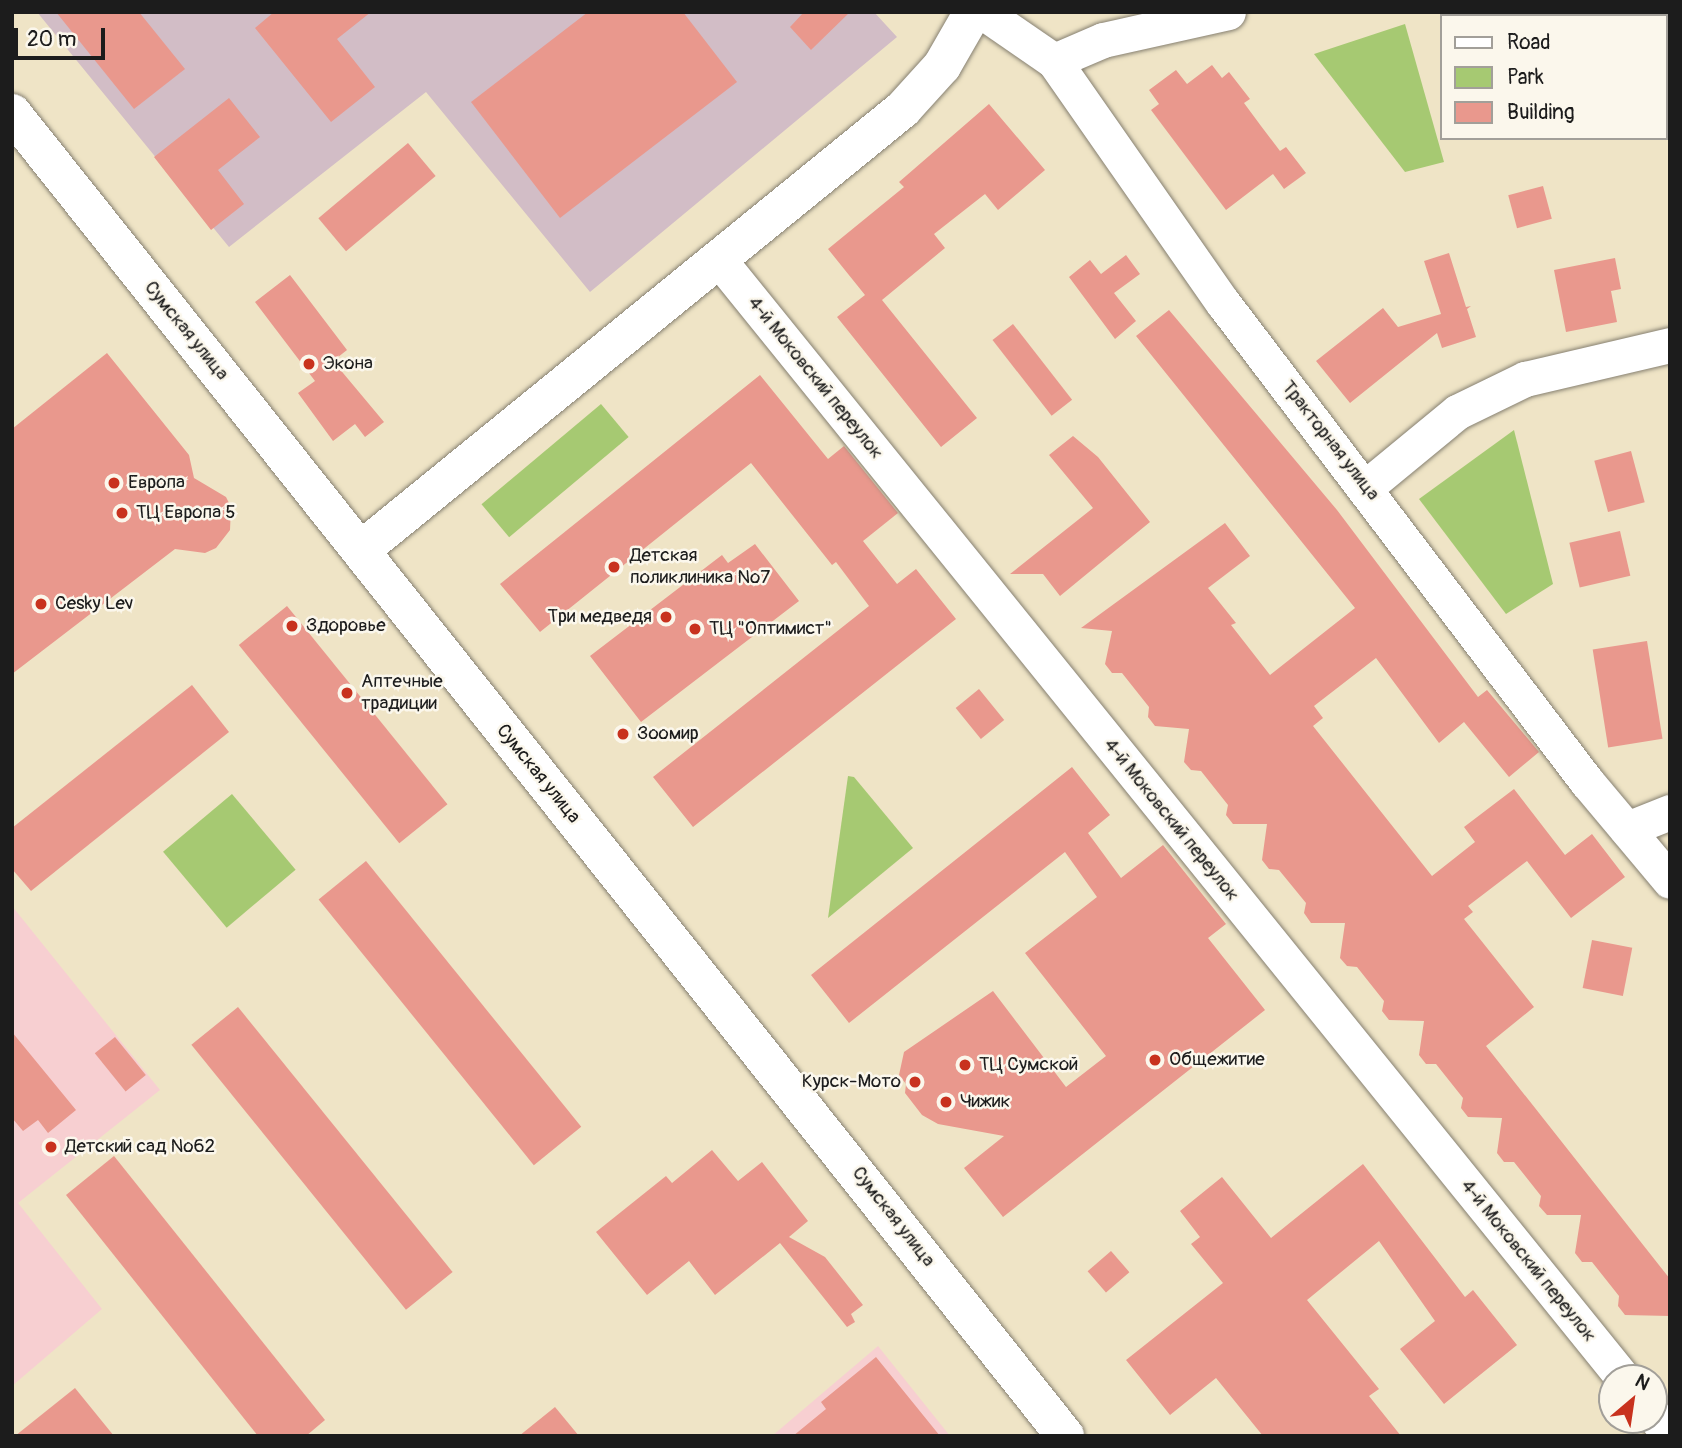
<!DOCTYPE html>
<html>
<head>
<meta charset="utf-8">
<style>
  body { margin:0 }
  #map { position:relative; width:1682px; height:1448px; overflow:hidden; background:#efe4c6; font-family:Pangolin,sans-serif }
  div>[style] { position:absolute }
  .built>* { inset:0; background:#f7cfd1 }
  .industrial>* { inset:0; background:#d2bdc6 }
  .green>* { inset:0; background:#a6c972; transform-origin:0 0 }
  .building>* { inset:0; background:#e9988d; transform-origin:0 0 }
  .roads { filter:drop-shadow(0 0 2px #868071) drop-shadow(0 0 2px #868071) }
  .street>* { height:35px; margin:-17.5px; padding:0 17.5px; transform-origin:17.5px; border-radius:17.5px; background:#fff }
  .secondary>* { height:38px; margin:-19px; padding:0 19px; transform-origin:19px; border-radius:19px; background:#fff }
  .primary>* { height:38px; margin:-19px; padding:0 19px; transform-origin:19px; border-radius:19px; background:#fff }
  .dots>* { width:19px; height:19px; translate:-50% -50%; box-sizing:border-box; border:4px solid #fbf7ec; border-radius:50% }
  span { translate:-50% -50%; white-space:nowrap; text-align:center; line-height:1.15; -webkit-text-stroke:5px #fbf7ec; paint-order:stroke }
  .street-label { font-size:19px; color:#1c1c1c }
  .poi-label { font-size:19px; color:#1c1c1c }
  .left { translate:0 -50%; text-align:left }
  .right { translate:-100% -50%; text-align:right }
  .frame { position:absolute; inset:0; border:14px solid #1c1c1c; pointer-events:none }
  .legend { position:absolute; left:1440px; top:14px; width:228px; height:126px; box-sizing:border-box; background:#fbf7ec; border:2px solid #a29f99; margin:0; padding:9px 12px; list-style:none; font-size:21px; color:#1c1c1c }
  .legend li { display:flex; align-items:center; gap:14px; height:35px }
  .legend b { width:35px; border:2px solid #a29f99 }
  .north { position:absolute; left:1598px; top:1364px; width:70px; height:70px; box-sizing:border-box; background:#fbf7ec; border:2px solid #a29f99; border-radius:50%; rotate:29deg; font-size:19px; font-weight:700; line-height:28px; text-align:center; color:#1c1c1c }
  .north::after { content:''; display:block; margin:auto; width:24px; height:32px; background:#c8321e; clip-path:polygon(50% 0,100% 100%,50% 72%,0 100%) }
  .scale { position:absolute; left:14px; top:28px; width:91px; height:32px; box-sizing:border-box; border:4px solid #1c1c1c; border-top:0; padding-left:9px; font-size:21px; line-height:24px; white-space:nowrap; color:#1c1c1c; -webkit-text-stroke:5px #fbf7ec; paint-order:stroke }
</style>
</head>
<body>
<div id="map">
  <div class="built">
    <div style="clip-path:polygon(12px 906px,160px 1090px,18px 1203px,102px 1309px,12px 1386px)"></div>
    <div style="clip-path:polygon(878px 1346px,950px 1436px,772px 1436px)"></div>
  </div>
  <div class="industrial">
    <div style="clip-path:polygon(37px 12px,874px 12px,897px 37px,590px 292px,426px 92px,229px 247px)"></div>
  </div>
  <div class="green">
    <div style="clip-path:polygon(1405px 24px,1444px 162px,1405px 172px,1314px 54px)"></div>
    <div style="left:601px;top:404px;width:43px;height:156px;rotate:50deg"></div>
    <div style="clip-path:polygon(1514px 430px,1553px 584px,1506px 614px,1419px 499px)"></div>
    <div style="clip-path:polygon(848px 776px,854px 777px,913px 848px,828px 918px)"></div>
    <div style="left:232px;top:794px;width:99px;height:90px;rotate:50deg"></div>
  </div>
  <div class="building">
    <div style="clip-path:polygon(56px 12px,139px 12px,185px 69px,134px 109px)"></div>
    <div style="clip-path:polygon(274px 12px,371px 12px,337px 39px,375px 87px,331px 122px,255px 28px)"></div>
    <div style="clip-path:polygon(588px 12px,683px 12px,737px 82px,560px 218px,471px 102px)"></div>
    <div style="clip-path:polygon(804px 12px,850px 12px,811px 50px,790px 27px)"></div>
    <div style="clip-path:polygon(1212px 65px,1222px 78px,1229px 72px,1250px 99px,1244px 103px,1261px 126px,1280px 151px,1286px 147px,1306px 173px,1284px 189px,1273px 174px,1226px 210px,1151px 110px,1159px 104px,1149px 90px,1176px 70px,1187px 84px)"></div>
    <div style="clip-path:polygon(229px 98px,260px 137px,218px 170px,244px 204px,211px 230px,154px 157px)"></div>
    <div style="clip-path:polygon(989px 104px,1045px 170px,998px 210px,985px 194px,934px 234px,945px 248px,882px 300px,977px 418px,941px 447px,837px 317px,865px 295px,828px 249px,904px 187px,899px 182px)"></div>
    <div style="left:408px;top:143px;width:43px;height:117px;rotate:50deg"></div>
    <div style="left:1543px;top:186px;width:34px;height:36px;rotate:75deg"></div>
    <div style="clip-path:polygon(1449px 253px,1466px 307px,1471px 306px,1467px 309px,1476px 337px,1442px 348px,1437px 333px,1350px 403px,1316px 361px,1383px 308px,1398px 327px,1441px 314px,1424px 261px)"></div>
    <div style="clip-path:polygon(1126px 255px,1140px 274px,1114px 293px,1136px 321px,1115px 339px,1069px 277px,1090px 260px,1101px 274px)"></div>
    <div style="clip-path:polygon(1615px 258px,1621px 289px,1611px 291px,1617px 322px,1566px 332px,1554px 270px)"></div>
    <div style="clip-path:polygon(290px 275px,347px 350px,333px 361px,384px 422px,365px 437px,355px 424px,333px 441px,298px 393px,315px 381px,255px 302px)"></div>
    <div style="clip-path:polygon(1169px 310px,1337px 510px,1478px 697px,1487px 690px,1539px 752px,1509px 777px,1464px 722px,1439px 743px,1376px 658px,1314px 706px,1323px 718px,1313px 726px,1432px 876px,1475px 842px,1464px 827px,1514px 789px,1565px 855px,1592px 834px,1625px 877px,1571px 918px,1527px 861px,1468px 906px,1473px 912px,1464px 919px,1534px 1007px,1486px 1046px,1670px 1279px,1670px 1316px,1625px 1315px,1618px 1306px,1619px 1296px,1592px 1262px,1582px 1262px,1575px 1253px,1581px 1215px,1547px 1215px,1539px 1206px,1541px 1196px,1514px 1162px,1504px 1162px,1497px 1153px,1502px 1118px,1468px 1117px,1461px 1108px,1463px 1098px,1436px 1064px,1426px 1064px,1419px 1055px,1424px 1021px,1389px 1020px,1382px 1011px,1384px 1001px,1357px 967px,1347px 966px,1340px 958px,1345px 923px,1311px 923px,1304px 913px,1306px 903px,1279px 870px,1269px 869px,1262px 860px,1267px 824px,1233px 824px,1226px 815px,1228px 805px,1201px 771px,1191px 770px,1184px 762px,1189px 729px,1155px 726px,1148px 717px,1149px 707px,1122px 673px,1112px 673px,1105px 664px,1112px 631px,1081px 628px,1225px 523px,1250px 556px,1208px 588px,1236px 623px,1231px 625px,1270px 675px,1355px 608px,1136px 336px)"></div>
    <div style="left:1013px;top:324px;width:96px;height:26px;rotate:52deg"></div>
    <div style="clip-path:polygon(107px 353px,189px 455px,194px 478px,226px 497px,231px 507px,230px 530px,216px 548px,205px 553px,175px 549px,12px 674px,12px 429px)"></div>
    <div style="clip-path:polygon(760px 375px,828px 459px,844px 446px,898px 513px,863px 541px,897px 584px,916px 569px,956px 619px,693px 827px,653px 777px,869px 606px,836px 562px,832px 565px,751px 463px,540px 632px,500px 584px)"></div>
    <div style="clip-path:polygon(1073px 436px,1098px 457px,1150px 522px,1060px 596px,1043px 574px,1010px 574px,1093px 508px,1049px 455px)"></div>
    <div style="left:1631px;top:451px;width:53px;height:38px;rotate:75deg"></div>
    <div style="left:1620px;top:531px;width:46px;height:52px;rotate:77deg"></div>
    <div style="clip-path:polygon(755px 544px,799px 601px,641px 722px,590px 656px,722px 555px,728px 563px)"></div>
    <div style="left:287px;top:606px;width:255px;height:62px;rotate:51deg"></div>
    <div style="left:1647px;top:641px;width:99px;height:55px;rotate:81deg"></div>
    <div style="clip-path:polygon(192px 685px,229px 732px,31px 891px,12px 869px,12px 828px)"></div>
    <div style="left:979px;top:689px;width:40px;height:30px;rotate:51deg"></div>
    <div style="clip-path:polygon(1072px 767px,1110px 815px,1088px 833px,1121px 878px,1163px 845px,1226px 924px,1208px 938px,1265px 1010px,1003px 1217px,964px 1168px,1004px 1136px,938px 1124px,922px 1115px,905px 1093px,906px 1084px,899px 1075px,904px 1052px,993px 991px,1066px 1087px,1106px 1056px,1025px 953px,1097px 897px,1065px 852px,849px 1023px,811px 975px)"></div>
    <div style="left:366px;top:861px;width:342px;height:61px;rotate:51deg"></div>
    <div style="left:1592px;top:940px;width:41px;height:49px;rotate:11deg"></div>
    <div style="left:238px;top:1007px;width:341px;height:60px;rotate:51deg"></div>
    <div style="clip-path:polygon(12px 1032px,76px 1110px,48px 1133px,38px 1120px,23px 1131px,12px 1118px)"></div>
    <div style="left:115px;top:1037px;width:49px;height:26px;rotate:51deg"></div>
    <div style="clip-path:polygon(712px 1150px,738px 1181px,762px 1162px,808px 1221px,789px 1237px,825px 1257px,863px 1305px,851px 1314px,855px 1322px,847px 1327px,780px 1243px,715px 1295px,689px 1261px,647px 1295px,596px 1232px,666px 1176px,672px 1183px)"></div>
    <div style="clip-path:polygon(114px 1156px,325px 1420px,306px 1436px,258px 1436px,66px 1195px)"></div>
    <div style="clip-path:polygon(1363px 1164px,1465px 1297px,1473px 1290px,1517px 1345px,1444px 1404px,1400px 1349px,1435px 1321px,1379px 1241px,1307px 1300px,1379px 1389px,1369px 1396px,1401px 1436px,1263px 1436px,1216px 1378px,1170px 1415px,1126px 1360px,1223px 1283px,1191px 1244px,1200px 1237px,1180px 1211px,1222px 1177px,1271px 1238px)"></div>
    <div style="left:1111px;top:1251px;width:28px;height:31px;rotate:49deg"></div>
    <div style="clip-path:polygon(876px 1357px,940px 1436px,793px 1436px,826px 1409px,821px 1402px)"></div>
    <div style="clip-path:polygon(75px 1388px,114px 1436px,15px 1436px)"></div>
    <div style="clip-path:polygon(555px 1407px,579px 1436px,519px 1436px)"></div>
  </div>
  <div class="roads">
    <div class="street">
      <div style="left:983px;top:12px;width:86px;rotate:34.6deg"></div>
      <div style="left:1054px;top:61px;width:295px;rotate:55.1deg"></div>
      <div style="left:1223px;top:303px;width:602px;rotate:52.77deg"></div>
      <div style="left:1587px;top:782px;width:129px;rotate:50deg"></div>
      <div style="left:1054px;top:61px;width:53px;rotate:-23.2deg"></div>
      <div style="left:1103px;top:40px;width:128px;rotate:-12.6deg"></div>
      <div style="left:720px;top:261px;width:1436px;rotate:51.05deg"></div>
      <div style="left:1366px;top:487px;width:118px;rotate:-39.5deg"></div>
      <div style="left:1457px;top:412px;width:76px;rotate:-25.9deg"></div>
      <div style="left:1525px;top:379px;width:149px;rotate:-13.2deg"></div>
      <div style="left:1627px;top:829px;width:46px;rotate:-21.6deg"></div>
      <div style="left:1654px;top:1416px;width:25px;rotate:50deg"></div>
    </div>
    <div class="secondary">
      <div style="left:361px;top:550px;width:699px;rotate:-39.13deg"></div>
      <div style="left:903px;top:109px;width:58px;rotate:-47.8deg"></div>
      <div style="left:942px;top:66px;width:62px;rotate:-60.1deg"></div>
    </div>
    <div class="primary">
      <div style="left:12px;top:113px;width:1691px;rotate:51.48deg"></div>
    </div>
  </div>
  <div class="dots">
    <div style="left:309px;top:364px;background:#c8321e"></div>
    <div style="left:114px;top:483px;background:#c8321e"></div>
    <div style="left:122px;top:513px;background:#c8321e"></div>
    <div style="left:614px;top:567px;background:#c8321e"></div>
    <div style="left:41px;top:604px;background:#c8321e"></div>
    <div style="left:666px;top:617px;background:#c8321e"></div>
    <div style="left:292px;top:626px;background:#c8321e"></div>
    <div style="left:695px;top:629px;background:#c8321e"></div>
    <div style="left:347px;top:693px;background:#c8321e"></div>
    <div style="left:623px;top:734px;background:#c8321e"></div>
    <div style="left:1155px;top:1060px;background:#c8321e"></div>
    <div style="left:965px;top:1065px;background:#c8321e"></div>
    <div style="left:915px;top:1082px;background:#c8321e"></div>
    <div style="left:946px;top:1102px;background:#c8321e"></div>
    <div style="left:51px;top:1147px;background:#c8321e"></div>
  </div>
  <div class="street-label">
    <span style="left:186px;top:331px;rotate:51deg">Сумская улица</span>
    <span style="left:815px;top:378px;rotate:51deg">4-й Моковский переулок</span>
    <span style="left:1330px;top:441px;rotate:52deg">Тракторная улица</span>
    <span style="left:538px;top:774px;rotate:51deg">Сумская улица</span>
    <span style="left:1171px;top:820px;rotate:51deg">4-й Моковский переулок</span>
    <span style="left:893px;top:1217px;rotate:52deg">Сумская улица</span>
    <span style="left:1528px;top:1261px;rotate:51deg">4-й Моковский переулок</span>
  </div>
  <div class="poi-label">
    <span class="left" style="left:323px;top:364px">Экона</span>
    <span class="left" style="left:128px;top:483px">Европа</span>
    <span class="left" style="left:136px;top:513px">ТЦ Европа 5</span>
    <span class="left" style="left:630px;top:567px">Детская<br>поликлиника №7</span>
    <span class="left" style="left:55px;top:604px">Cesky Lev</span>
    <span class="right" style="left:652px;top:617px">Три медведя</span>
    <span class="left" style="left:306px;top:626px">Здоровье</span>
    <span class="left" style="left:709px;top:629px">ТЦ "Оптимист"</span>
    <span class="left" style="left:361px;top:693px">Аптечные<br>традиции</span>
    <span class="left" style="left:637px;top:734px">Зоомир</span>
    <span class="left" style="left:1169px;top:1060px">Общежитие</span>
    <span class="left" style="left:979px;top:1065px">ТЦ Сумской</span>
    <span class="right" style="left:901px;top:1082px">Курск-Мото</span>
    <span class="left" style="left:960px;top:1102px">Чижик</span>
    <span class="left" style="left:65px;top:1147px">Детский сад №62</span>
  </div>
  <div class="frame"></div>
  <ul class="legend">
  <li><b style="height:9px;background:#fff"></b>Road</li>
  <li><b style="height:19px;background:#a6c972"></b>Park</li>
  <li><b style="height:19px;background:#e9988d"></b>Building</li>
  </ul>
  <div class="north">N</div>
  <div class="scale">20 m</div>
</div>
</body>
</html>
